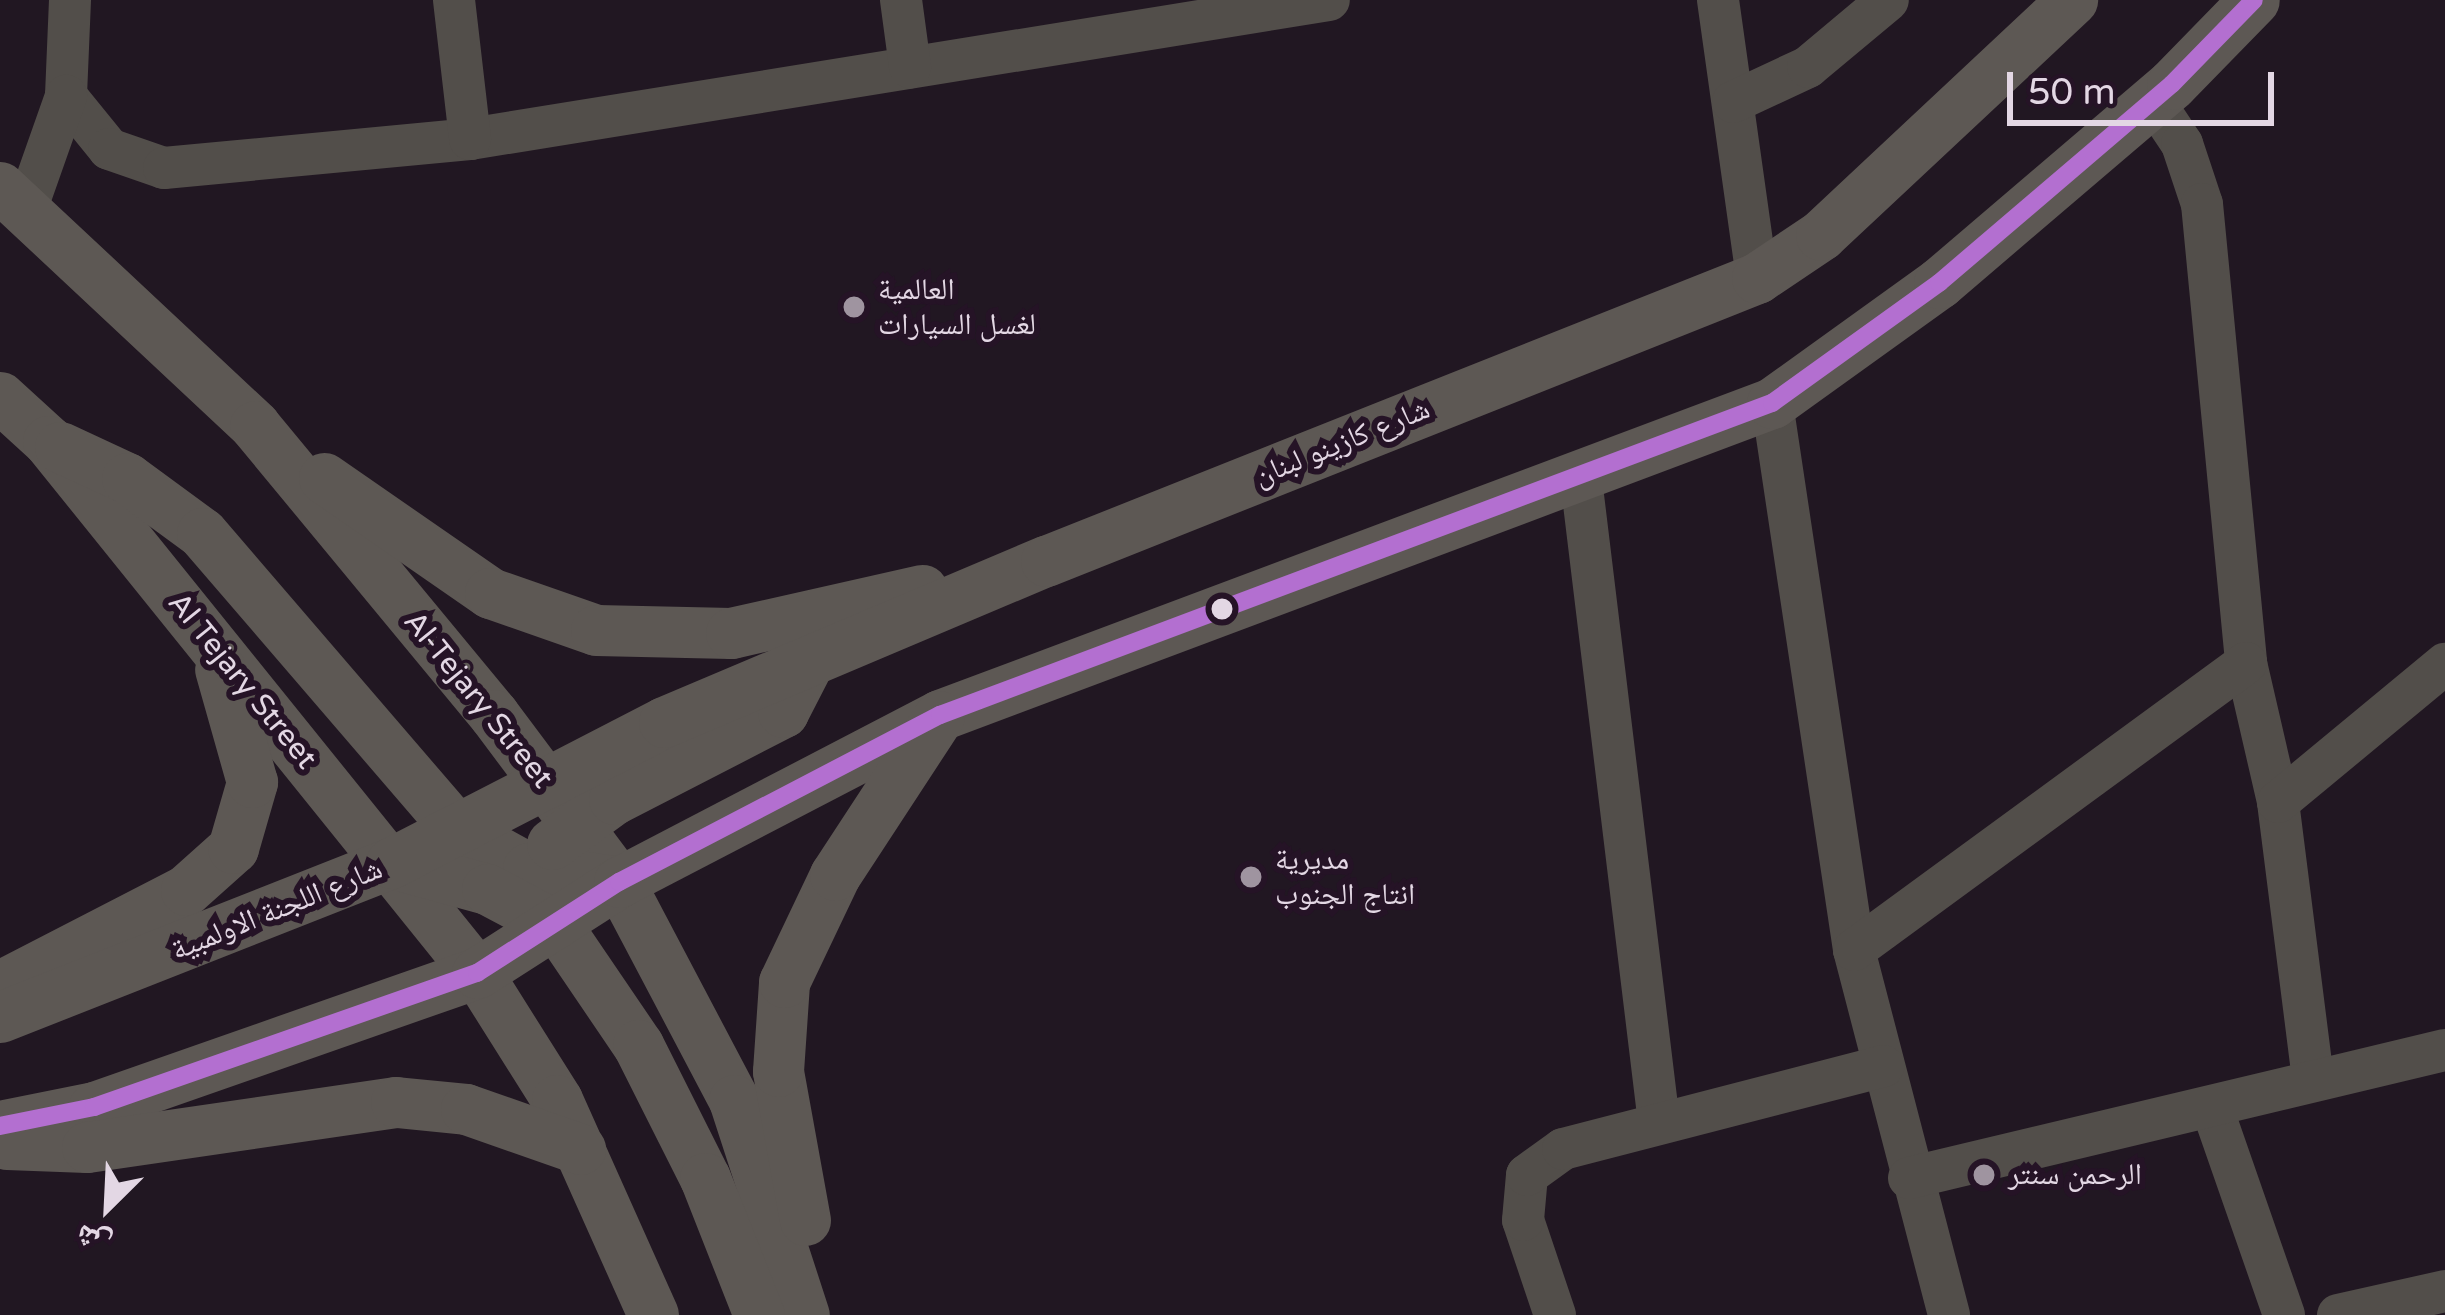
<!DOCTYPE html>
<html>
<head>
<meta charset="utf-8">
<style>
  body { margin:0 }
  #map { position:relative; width:2445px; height:1315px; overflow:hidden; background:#211722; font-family:"Varela Round","Noto Naskh Arabic",sans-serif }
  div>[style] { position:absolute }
  .minor>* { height:42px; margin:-21px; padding:0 21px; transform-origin:21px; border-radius:21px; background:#524e4a }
  .major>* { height:51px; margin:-25.5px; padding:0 25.5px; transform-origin:25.5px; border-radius:25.5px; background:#5d5854 }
  .bus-1>* { height:18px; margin:-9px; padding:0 9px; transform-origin:9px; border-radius:9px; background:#b36fd0 }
  .dots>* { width:33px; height:33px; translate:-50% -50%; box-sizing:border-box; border:6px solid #251326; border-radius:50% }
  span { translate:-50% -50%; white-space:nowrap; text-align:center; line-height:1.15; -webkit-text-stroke:12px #251326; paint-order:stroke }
  .poi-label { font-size:30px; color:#e3d7e4 }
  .left { translate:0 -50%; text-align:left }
  .street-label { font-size:30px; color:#e3d7e4 }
  .north { position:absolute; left:48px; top:1147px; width:120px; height:120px; -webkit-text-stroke:9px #251326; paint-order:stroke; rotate:204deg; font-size:33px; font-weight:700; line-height:48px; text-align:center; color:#e3d7e4 }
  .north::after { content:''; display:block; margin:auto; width:42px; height:54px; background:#e3d7e4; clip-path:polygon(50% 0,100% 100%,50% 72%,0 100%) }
  .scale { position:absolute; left:2007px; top:72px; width:267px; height:54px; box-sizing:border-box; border:6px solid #e3d7e4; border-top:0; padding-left:15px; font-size:36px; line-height:42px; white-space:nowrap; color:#e3d7e4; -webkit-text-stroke:9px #251326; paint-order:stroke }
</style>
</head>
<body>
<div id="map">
  <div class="minor">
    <div style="left:70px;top:0;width:96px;rotate:92.4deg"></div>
    <div style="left:66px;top:96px;width:68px;rotate:50.9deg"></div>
    <div style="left:109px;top:149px;width:58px;rotate:19.1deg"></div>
    <div style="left:164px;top:168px;width:307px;rotate:-5.4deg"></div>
    <div style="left:470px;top:139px;width:870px;rotate:-9.19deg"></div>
    <div style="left:454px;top:0;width:140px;rotate:83.4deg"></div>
    <div style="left:901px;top:0;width:68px;rotate:82.3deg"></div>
    <div style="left:1718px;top:0;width:281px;rotate:82deg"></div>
    <div style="left:2152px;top:99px;width:54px;rotate:56.3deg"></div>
    <div style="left:2182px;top:144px;width:63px;rotate:71.6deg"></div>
    <div style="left:2202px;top:204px;width:461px;rotate:84.5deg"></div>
    <div style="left:2246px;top:663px;width:143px;rotate:77deg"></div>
    <div style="left:2278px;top:802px;width:280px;rotate:82.8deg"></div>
    <div style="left:1733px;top:102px;width:83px;rotate:-25deg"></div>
    <div style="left:1808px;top:67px;width:104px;rotate:-39.9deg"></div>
    <div style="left:27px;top:207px;width:118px;rotate:-70.6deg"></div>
    <div style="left:1772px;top:403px;width:553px;rotate:81.47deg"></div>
    <div style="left:1854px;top:950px;width:377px;rotate:75.4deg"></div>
    <div style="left:1581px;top:479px;width:649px;rotate:83.09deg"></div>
    <div style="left:2278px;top:802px;width:217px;rotate:-39.6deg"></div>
    <div style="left:1854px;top:950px;width:486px;rotate:-36.2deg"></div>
    <div style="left:2212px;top:1108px;width:219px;rotate:70.8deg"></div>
    <div style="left:1909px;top:1178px;width:551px;rotate:-13.43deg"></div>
    <div style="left:1555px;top:1315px;width:100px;rotate:-108.6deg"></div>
    <div style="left:1523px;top:1220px;width:45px;rotate:-84.9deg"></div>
    <div style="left:1527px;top:1175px;width:44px;rotate:-35.8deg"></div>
    <div style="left:1563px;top:1149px;width:331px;rotate:-14.5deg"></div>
    <div style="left:2338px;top:1315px;width:110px;rotate:-12.6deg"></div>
  </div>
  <div class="major">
    <div style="left:0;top:187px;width:349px;rotate:43.1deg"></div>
    <div style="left:255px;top:426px;width:375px;rotate:50.4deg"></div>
    <div style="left:494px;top:715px;width:209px;rotate:53.2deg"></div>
    <div style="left:619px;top:882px;width:246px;rotate:62.2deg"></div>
    <div style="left:734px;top:1100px;width:226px;rotate:72deg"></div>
    <div style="left:0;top:397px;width:65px;rotate:42.5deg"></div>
    <div style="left:48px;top:441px;width:683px;rotate:51.12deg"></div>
    <div style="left:477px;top:973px;width:150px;rotate:57.8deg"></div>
    <div style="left:557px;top:1100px;width:235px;rotate:65.9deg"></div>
    <div style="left:60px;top:447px;width:74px;rotate:24.8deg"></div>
    <div style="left:127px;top:478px;width:93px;rotate:36.3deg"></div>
    <div style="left:202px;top:533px;width:391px;rotate:49.3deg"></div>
    <div style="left:457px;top:829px;width:81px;rotate:28.8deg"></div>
    <div style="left:528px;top:868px;width:92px;rotate:8.7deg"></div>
    <div style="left:324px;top:478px;width:202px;rotate:34.7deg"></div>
    <div style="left:490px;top:593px;width:112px;rotate:19.2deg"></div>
    <div style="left:596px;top:630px;width:135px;rotate:1.3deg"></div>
    <div style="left:731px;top:633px;width:196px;rotate:-12.7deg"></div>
    <div style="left:552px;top:844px;width:77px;rotate:-36deg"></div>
    <div style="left:614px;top:799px;width:190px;rotate:-27.2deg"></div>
    <div style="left:783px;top:712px;width:51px;rotate:-62.9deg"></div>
    <div style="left:391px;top:863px;width:99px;rotate:15.2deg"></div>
    <div style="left:487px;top:889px;width:79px;rotate:27.9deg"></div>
    <div style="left:557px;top:926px;width:144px;rotate:55.8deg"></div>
    <div style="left:638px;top:1045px;width:149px;rotate:63.3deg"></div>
    <div style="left:705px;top:1178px;width:147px;rotate:68.5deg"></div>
    <div style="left:0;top:986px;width:209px;rotate:-27.3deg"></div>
    <div style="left:186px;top:890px;width:63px;rotate:-41.8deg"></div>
    <div style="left:233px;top:848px;width:69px;rotate:-73.9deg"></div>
    <div style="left:252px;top:782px;width:117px;rotate:-105.8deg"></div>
    <div style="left:0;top:1017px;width:420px;rotate:-21.5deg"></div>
    <div style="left:391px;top:863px;width:307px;rotate:-27.3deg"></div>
    <div style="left:664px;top:722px;width:415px;rotate:-22.9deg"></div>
    <div style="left:1046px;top:561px;width:765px;rotate:-21.7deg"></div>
    <div style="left:1757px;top:278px;width:77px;rotate:-33.9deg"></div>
    <div style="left:1821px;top:235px;width:344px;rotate:-43.1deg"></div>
    <div style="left:0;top:1126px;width:96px;rotate:-11.4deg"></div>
    <div style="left:94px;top:1107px;width:406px;rotate:-19.3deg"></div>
    <div style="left:477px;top:973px;width:169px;rotate:-32.7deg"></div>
    <div style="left:619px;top:882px;width:362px;rotate:-27.5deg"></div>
    <div style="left:940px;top:715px;width:889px;rotate:-20.56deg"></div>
    <div style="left:1772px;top:403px;width:206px;rotate:-35.7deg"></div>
    <div style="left:1939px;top:283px;width:306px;rotate:-40.5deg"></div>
    <div style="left:2172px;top:84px;width:117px;rotate:-45.7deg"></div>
    <div style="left:7px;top:1144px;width:80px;rotate:2.1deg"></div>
    <div style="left:87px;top:1147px;width:312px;rotate:-8.3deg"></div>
    <div style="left:396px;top:1102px;width:70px;rotate:5.7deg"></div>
    <div style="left:466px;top:1109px;width:121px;rotate:19.3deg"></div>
    <div style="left:805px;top:1220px;width:151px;rotate:-100.3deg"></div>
    <div style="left:778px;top:1071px;width:89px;rotate:-86.1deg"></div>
    <div style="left:784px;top:982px;width:119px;rotate:-64.5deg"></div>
    <div style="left:835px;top:875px;width:190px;rotate:-56.8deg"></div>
  </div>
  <div class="bus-1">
    <div style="left:0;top:1126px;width:96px;rotate:-11.4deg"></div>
    <div style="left:94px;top:1107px;width:406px;rotate:-19.3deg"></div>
    <div style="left:477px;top:973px;width:169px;rotate:-32.7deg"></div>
    <div style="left:619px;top:882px;width:362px;rotate:-27.5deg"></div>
    <div style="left:940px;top:715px;width:889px;rotate:-20.56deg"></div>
    <div style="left:1772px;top:403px;width:206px;rotate:-35.7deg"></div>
    <div style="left:1939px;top:283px;width:306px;rotate:-40.5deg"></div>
    <div style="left:2172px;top:84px;width:117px;rotate:-45.7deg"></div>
  </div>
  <div class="dots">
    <div style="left:854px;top:307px;background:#9f94a0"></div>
    <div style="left:1222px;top:609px;background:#e3d7e4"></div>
    <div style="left:1251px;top:877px;background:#9f94a0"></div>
    <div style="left:1984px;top:1175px;background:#9f94a0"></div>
  </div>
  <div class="poi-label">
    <span class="left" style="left:878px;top:307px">العالمية<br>لغسل السيارات</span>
    <span class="left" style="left:1275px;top:877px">مديرية<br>انتاج الجنوب</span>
    <span class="left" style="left:2008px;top:1175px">الرحمن سنتر</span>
  </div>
  <div class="street-label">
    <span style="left:1342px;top:443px;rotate:-22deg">شارع كازينو لبنان</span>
    <span style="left:242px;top:681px;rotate:51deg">Al Tejary Street</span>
    <span style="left:478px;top:700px;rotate:51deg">Al-Tejary Street</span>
    <span style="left:277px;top:910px;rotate:-22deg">شارع اللجنة الاولمبية</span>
  </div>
  <div class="north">ش</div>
  <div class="scale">50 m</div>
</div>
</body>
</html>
